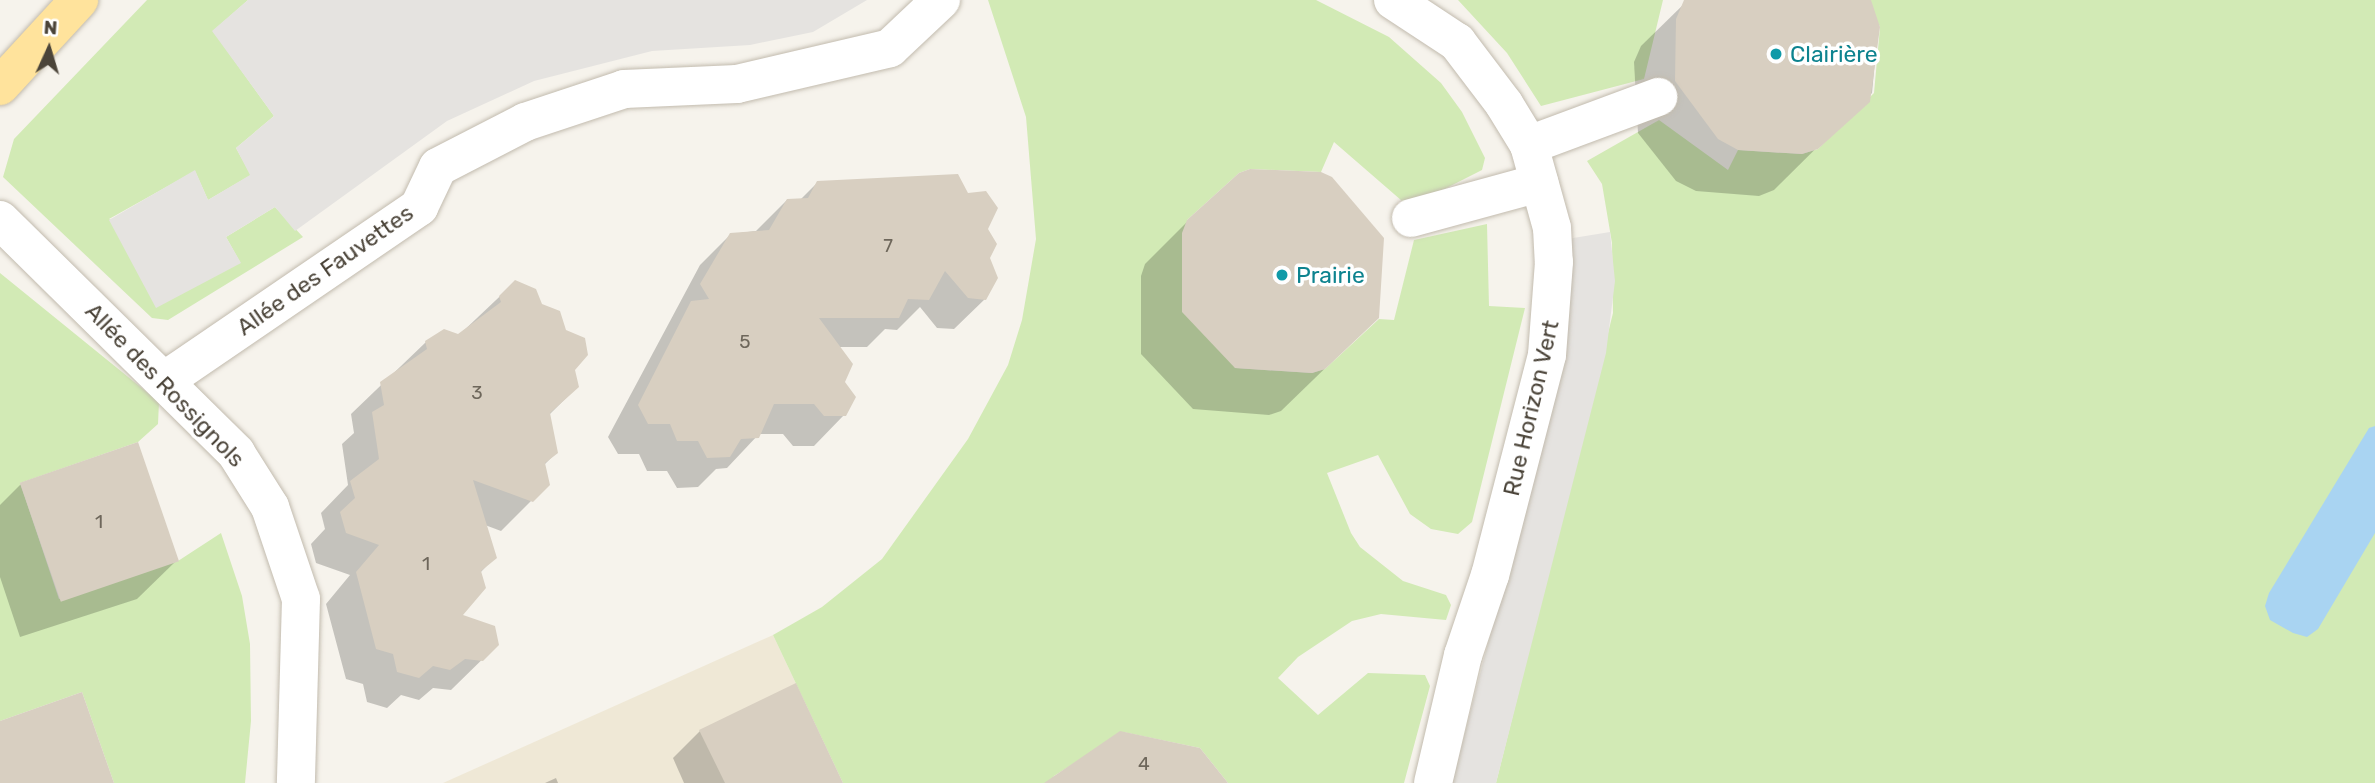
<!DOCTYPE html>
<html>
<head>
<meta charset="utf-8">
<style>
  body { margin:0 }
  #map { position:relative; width:2375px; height:783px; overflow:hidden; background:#f6f3ec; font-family:Rubik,sans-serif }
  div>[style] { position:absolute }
  .education>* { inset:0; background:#efe8d6 }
  .green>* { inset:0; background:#d2eab5 }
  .parking>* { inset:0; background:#e5e3e0 }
  .water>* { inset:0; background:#a9d4f2 }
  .shadow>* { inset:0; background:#0003 }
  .building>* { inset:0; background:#d8cfc1; transform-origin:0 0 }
  .roads { filter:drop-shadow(0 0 2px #c2bbae) drop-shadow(0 0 2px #c2bbae) }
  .minor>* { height:38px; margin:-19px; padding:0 19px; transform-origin:19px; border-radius:19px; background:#fff }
  .major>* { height:38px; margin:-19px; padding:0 19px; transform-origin:19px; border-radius:19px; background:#ffe39c }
  .dots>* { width:19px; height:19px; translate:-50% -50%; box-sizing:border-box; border:4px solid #fff; border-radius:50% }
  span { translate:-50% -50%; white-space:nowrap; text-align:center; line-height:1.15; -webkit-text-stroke:7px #fff; paint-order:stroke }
  .number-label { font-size:19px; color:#6e675b }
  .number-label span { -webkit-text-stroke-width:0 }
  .culture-label { font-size:23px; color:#0d838f }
  .left { translate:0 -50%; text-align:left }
  .street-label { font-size:23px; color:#4b4439 }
  .north { position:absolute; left:14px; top:14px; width:70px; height:70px; -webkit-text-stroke:5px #fff; paint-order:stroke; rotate:4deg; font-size:19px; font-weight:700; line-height:28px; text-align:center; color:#4b4439 }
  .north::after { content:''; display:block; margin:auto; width:24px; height:32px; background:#4b4439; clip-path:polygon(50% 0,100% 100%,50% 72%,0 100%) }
</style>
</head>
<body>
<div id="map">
  <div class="education">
    <div style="clip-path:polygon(773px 635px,843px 783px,443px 783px)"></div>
  </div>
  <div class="green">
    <div style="clip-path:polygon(147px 0,248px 0,213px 31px,274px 116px,236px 148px,251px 175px,208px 200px,195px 171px,109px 219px,240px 262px,226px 237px,275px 207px,303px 237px,168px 320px,152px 318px,3px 177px,14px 139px)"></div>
    <div style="clip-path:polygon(988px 0,1316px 0,1389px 37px,1441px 83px,1462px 112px,1485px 158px,1482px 170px,1409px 207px,1334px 142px,1321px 172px,1250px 169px,1239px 173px,1187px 220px,1235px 368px,1312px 373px,1325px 369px,1379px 319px,1394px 320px,1414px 240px,1487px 224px,1489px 306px,1525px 308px,1472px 522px,1458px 534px,1431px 529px,1410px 514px,1378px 455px,1327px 473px,1351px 533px,1360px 547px,1403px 581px,1446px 595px,1451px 605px,1446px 620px,1381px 614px,1352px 621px,1298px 657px,1278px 678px,1318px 715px,1368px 673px,1425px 675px,1430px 686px,1404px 783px,1228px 783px,1200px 748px,1123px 732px,1054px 776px,1051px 783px,843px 783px,773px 635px,822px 607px,882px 559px,968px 439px,1008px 365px,1022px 320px,1036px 239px,1026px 117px)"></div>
    <div style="clip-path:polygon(1458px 0,1663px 0,1644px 79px,1541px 106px,1507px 53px)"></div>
    <div style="clip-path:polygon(1867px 0,2375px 0,2375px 783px,1496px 783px,1613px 313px,1612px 243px,1602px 184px,1587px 161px,1659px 120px,1728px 170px,1738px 150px,1802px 154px,1818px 149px,1874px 93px,1880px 27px)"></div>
    <div style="clip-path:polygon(0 273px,159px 402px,158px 424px,138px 442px,20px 483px,59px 599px,178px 561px,221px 533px,242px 596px,250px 644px,251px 721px,245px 783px,114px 783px,82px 692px,0 721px)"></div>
  </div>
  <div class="parking">
    <div style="clip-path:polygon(248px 0,867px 0,813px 32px,750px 45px,652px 51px,534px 81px,447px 121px,295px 231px,275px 207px,226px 237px,241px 263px,156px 308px,109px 220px,195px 170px,208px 200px,250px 175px,236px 148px,274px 116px,212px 31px)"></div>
    <div style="clip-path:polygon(1610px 232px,1615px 281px,1606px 353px,1496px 783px,1452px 783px,1563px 352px,1567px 239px)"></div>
  </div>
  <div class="water">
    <div style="clip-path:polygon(2375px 426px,2375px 533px,2318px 629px,2307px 637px,2293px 633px,2270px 620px,2265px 606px,2269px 593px,2369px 428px)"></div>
  </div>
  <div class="shadow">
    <div style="clip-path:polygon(1688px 0,1864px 0,1878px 27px,1872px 93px,1774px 190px,1759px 196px,1696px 191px,1676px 181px,1638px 133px,1634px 62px,1641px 46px)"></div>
    <div style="clip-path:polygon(818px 182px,986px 229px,985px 299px,954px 329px,937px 328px,920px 307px,897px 330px,885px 329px,867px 347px,839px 347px,844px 415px,814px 446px,793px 446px,783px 434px,759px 434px,727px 468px,716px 469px,698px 487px,677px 488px,667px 471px,647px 471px,639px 454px,618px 454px,608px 437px,700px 265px,731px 234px,756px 231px,787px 200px,800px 200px)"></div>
    <div style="clip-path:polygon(1188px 221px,1377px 318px,1281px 411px,1269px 415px,1193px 409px,1141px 354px,1141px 276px,1145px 264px)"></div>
    <div style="clip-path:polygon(515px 282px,573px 369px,577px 387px,549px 415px,556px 453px,544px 465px,548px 484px,501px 531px,485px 525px,495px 557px,480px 573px,460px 616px,497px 645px,451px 690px,433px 688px,419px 700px,401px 695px,387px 708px,367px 702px,363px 684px,346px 679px,326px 604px,350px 575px,316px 563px,311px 544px,325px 529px,321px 513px,348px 485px,342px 444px,354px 433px,351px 414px,426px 342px,458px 336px)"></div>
    <div style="clip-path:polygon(137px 444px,176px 561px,137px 599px,20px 637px,0 577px,0 505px,21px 484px)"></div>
    <div style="clip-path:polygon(700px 731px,841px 783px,684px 783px,673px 758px)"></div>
    <div style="clip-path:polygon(556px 778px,558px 783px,545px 783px)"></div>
  </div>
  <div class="building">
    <div style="clip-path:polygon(1684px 0,1871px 0,1880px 27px,1870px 102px,1818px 149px,1802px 154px,1738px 150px,1718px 139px,1675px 81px,1676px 19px)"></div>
    <div style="clip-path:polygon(1250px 169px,1321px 172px,1332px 177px,1384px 238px,1379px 318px,1325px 369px,1312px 373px,1235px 368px,1182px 312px,1182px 233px,1187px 220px,1239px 173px)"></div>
    <div style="clip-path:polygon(958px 174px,968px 193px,986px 191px,998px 208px,988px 229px,997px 244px,990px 258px,998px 278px,986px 300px,968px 298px,945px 271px,929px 300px,908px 299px,899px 318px,819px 318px,853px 364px,845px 382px,856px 397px,846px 416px,824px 416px,814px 404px,774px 404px,759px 438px,741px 439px,730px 457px,707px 458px,698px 441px,677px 441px,670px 424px,648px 424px,638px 405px,691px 301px,709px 299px,700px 284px,730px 233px,769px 230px,787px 199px,808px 198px,817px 181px)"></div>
    <div style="clip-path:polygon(515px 280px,536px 289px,542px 304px,560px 311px,566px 330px,585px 338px,588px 355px,575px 370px,579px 387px,550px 413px,558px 453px,545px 463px,550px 485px,533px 502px,473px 480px,497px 558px,481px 571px,486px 588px,463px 615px,495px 626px,499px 645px,483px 661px,465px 659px,450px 670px,433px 666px,419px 678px,397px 672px,393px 654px,376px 649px,356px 572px,379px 545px,346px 533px,340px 512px,355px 498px,350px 481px,379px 459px,372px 412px,384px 405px,380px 382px,427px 349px,425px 341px,444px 329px,458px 334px,501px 302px,499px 296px)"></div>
    <div style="left:138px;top:442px;width:126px;height:125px;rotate:71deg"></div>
    <div style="clip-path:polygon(796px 683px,843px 783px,725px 783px,699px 730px)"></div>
    <div style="clip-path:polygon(82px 692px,114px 783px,0 783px,0 721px)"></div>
    <div style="clip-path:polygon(1120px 731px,1200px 748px,1228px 783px,1044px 783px)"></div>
  </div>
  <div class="roads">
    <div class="minor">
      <div style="left:1393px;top:0;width:77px;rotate:33.3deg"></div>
      <div style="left:1457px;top:42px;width:78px;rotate:52.8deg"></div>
      <div style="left:1504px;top:104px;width:48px;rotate:58.6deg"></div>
      <div style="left:1529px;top:145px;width:86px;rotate:74.5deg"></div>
      <div style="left:1552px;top:228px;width:34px;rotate:87deg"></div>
      <div style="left:1554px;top:262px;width:93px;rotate:94.3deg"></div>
      <div style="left:1547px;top:355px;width:227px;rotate:104.5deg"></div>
      <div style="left:1490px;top:575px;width:84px;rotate:108.6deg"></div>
      <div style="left:1463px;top:655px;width:131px;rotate:103.2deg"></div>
      <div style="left:1529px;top:145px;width:138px;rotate:-20.4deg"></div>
      <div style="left:1411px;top:218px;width:133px;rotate:-15.3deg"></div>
      <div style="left:0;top:220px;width:332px;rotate:44.6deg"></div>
      <div style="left:236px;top:453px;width:64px;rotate:57.8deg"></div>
      <div style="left:270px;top:507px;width:97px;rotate:71.4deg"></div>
      <div style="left:301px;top:599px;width:184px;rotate:91.6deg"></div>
      <div style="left:164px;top:381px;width:309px;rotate:-34.3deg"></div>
      <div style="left:419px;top:207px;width:44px;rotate:-64.6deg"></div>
      <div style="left:438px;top:167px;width:98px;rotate:-27.3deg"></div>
      <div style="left:525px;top:122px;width:104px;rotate:-18.4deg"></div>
      <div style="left:624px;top:89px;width:113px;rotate:-2.5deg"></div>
      <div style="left:737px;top:84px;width:157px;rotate:-13.2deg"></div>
      <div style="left:890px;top:48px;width:70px;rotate:-43.3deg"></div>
    </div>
    <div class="major">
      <div style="left:0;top:86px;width:117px;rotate:-47.4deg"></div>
    </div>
  </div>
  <div class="dots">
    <div style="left:1776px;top:54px;background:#0f9aa8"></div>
    <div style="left:1282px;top:275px;background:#0f9aa8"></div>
  </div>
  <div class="number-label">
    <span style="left:888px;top:246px">7</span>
    <span style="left:745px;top:342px">5</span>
    <span style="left:477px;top:393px">3</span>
    <span style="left:99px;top:522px">1</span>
    <span style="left:426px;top:564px">1</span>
    <span style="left:1144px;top:764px">4</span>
  </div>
  <div class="culture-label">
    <span class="left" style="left:1790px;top:54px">Clairière</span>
    <span class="left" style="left:1296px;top:275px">Prairie</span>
  </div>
  <div class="street-label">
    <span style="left:325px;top:270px;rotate:-35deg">Allée des Fauvettes</span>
    <span style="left:165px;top:385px;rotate:46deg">Allée des Rossignols</span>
    <span style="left:1531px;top:408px;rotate:-77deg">Rue Horizon Vert</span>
  </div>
  <div class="north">N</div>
</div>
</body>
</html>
